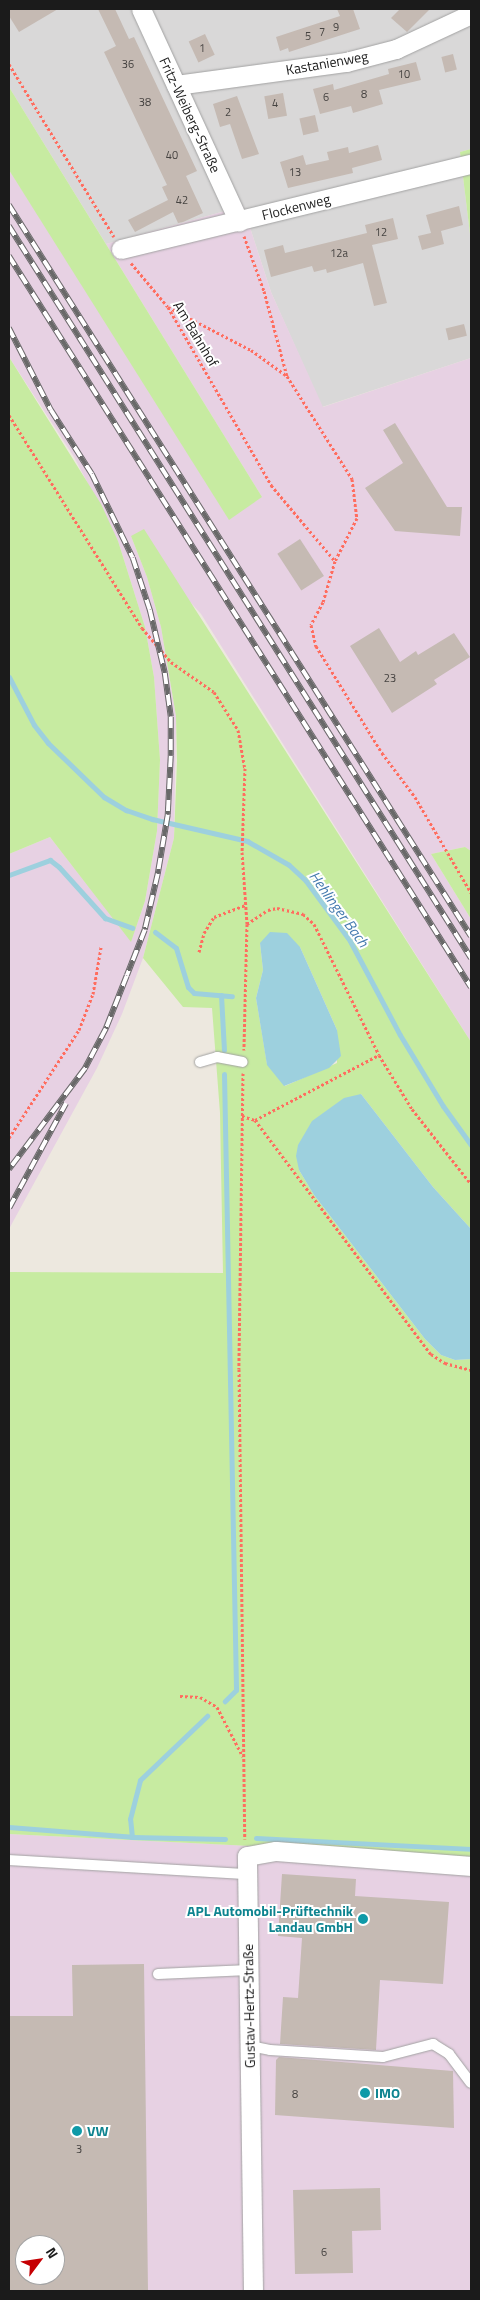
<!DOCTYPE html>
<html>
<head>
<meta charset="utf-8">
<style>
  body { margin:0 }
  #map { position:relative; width:480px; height:2300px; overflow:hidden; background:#ede8df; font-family:"Titillium Web",sans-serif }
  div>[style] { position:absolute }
  .residential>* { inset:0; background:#d9d8d8 }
  .industrial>* { inset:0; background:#e7d1e3 }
  .grass>* { inset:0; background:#c7eba1 }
  .water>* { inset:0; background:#9dd0de }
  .stream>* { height:5px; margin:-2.5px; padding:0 2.5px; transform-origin:2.5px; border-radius:2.5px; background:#9dd0de }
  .building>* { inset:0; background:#c5bab3; transform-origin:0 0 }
  .path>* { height:3px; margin-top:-1.5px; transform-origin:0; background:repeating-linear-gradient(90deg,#ff6d5f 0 2.5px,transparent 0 5px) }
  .roads { filter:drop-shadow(0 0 1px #a2a2a2) drop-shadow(0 0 1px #a2a2a2) }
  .service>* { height:10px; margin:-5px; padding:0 5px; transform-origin:5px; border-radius:5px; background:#fff }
  .minor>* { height:19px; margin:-9.5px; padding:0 9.5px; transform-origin:9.5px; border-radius:9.5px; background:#fff }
  .rail>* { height:5.5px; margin-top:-2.75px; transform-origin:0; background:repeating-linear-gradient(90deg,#fff 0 11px,#696969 0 22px); box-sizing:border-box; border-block:1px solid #696969 }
  .dots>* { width:14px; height:14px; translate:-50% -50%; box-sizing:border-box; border:2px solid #fff; border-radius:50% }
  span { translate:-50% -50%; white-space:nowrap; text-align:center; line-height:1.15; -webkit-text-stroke:4px #fff; paint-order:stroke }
  .number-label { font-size:11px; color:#464341 }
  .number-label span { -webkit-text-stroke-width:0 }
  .street-label { font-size:14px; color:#1b1b1b }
  .culture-label { font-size:14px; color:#0d838f; font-weight:700 }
  .right { translate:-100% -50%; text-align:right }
  .left { translate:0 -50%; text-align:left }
  .water-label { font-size:15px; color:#447aae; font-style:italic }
  .frame { position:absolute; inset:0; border:10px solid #1b1b1b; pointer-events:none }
  .north { position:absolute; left:15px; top:2235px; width:50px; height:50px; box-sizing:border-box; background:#fff; border:1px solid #a4a4a4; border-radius:50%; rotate:59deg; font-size:14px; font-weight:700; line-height:20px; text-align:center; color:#1b1b1b }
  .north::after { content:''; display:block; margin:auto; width:18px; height:22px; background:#c60003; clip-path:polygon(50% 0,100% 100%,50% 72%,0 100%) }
</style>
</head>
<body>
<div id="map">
  <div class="residential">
    <div style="clip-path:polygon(9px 9px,471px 9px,471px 149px,460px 152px,471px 242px,471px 358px,322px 407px,271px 292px,243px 206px,106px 244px,9px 87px)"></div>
  </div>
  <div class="industrial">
    <div style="clip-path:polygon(9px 170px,58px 246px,262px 497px,106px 244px,243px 206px,271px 292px,323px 407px,471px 358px,471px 851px,465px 847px,431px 854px,471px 919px,471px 1042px,201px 614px,131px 536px,147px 577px,161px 627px,176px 716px,174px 838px,143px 958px,122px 1014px,97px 1068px,9px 1229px,9px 854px,50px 837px,131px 941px,145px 901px,157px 831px,160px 760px,154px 677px,145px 627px,118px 541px,74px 457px,9px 357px)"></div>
    <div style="clip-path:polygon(evenodd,9px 1834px,471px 1857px,471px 2291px,9px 2291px,9px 1834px,25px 2245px,55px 2245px,55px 2275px,25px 2275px,25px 2245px)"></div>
  </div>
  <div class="grass">
    <div style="clip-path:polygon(9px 87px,262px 497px,229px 520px,9px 170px)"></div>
    <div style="clip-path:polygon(471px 149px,471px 242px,460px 152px)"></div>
    <div style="clip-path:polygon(9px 357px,101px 504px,118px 541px,145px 627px,154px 677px,160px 760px,157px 831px,145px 901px,131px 942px,50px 837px,9px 854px)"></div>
    <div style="clip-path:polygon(evenodd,144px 529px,471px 1042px,471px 1229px,433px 1187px,361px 1094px,299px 1170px,314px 1195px,425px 1339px,441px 1355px,455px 1360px,471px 1359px,471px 1857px,9px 1834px,9px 1272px,223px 1273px,220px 1113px,212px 1008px,183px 1007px,143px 958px,174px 838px,177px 761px,176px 716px,161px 627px,147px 577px,131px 536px,144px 529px,260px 943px,300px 947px,337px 1030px,337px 1063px,285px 1086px,267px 1064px,256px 998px,263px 970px,260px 943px)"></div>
    <div style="clip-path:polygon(465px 847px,471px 851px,471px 919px,431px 854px)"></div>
  </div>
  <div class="water">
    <div style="clip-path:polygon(270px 932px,287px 933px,300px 947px,337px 1030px,341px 1056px,329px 1068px,284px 1086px,267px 1065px,256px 998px,263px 970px,260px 943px)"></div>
    <div style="clip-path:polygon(361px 1094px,433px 1187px,471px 1229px,471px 1359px,455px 1360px,441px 1355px,425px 1339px,314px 1195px,299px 1170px,296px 1156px,298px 1145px,312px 1121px,344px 1098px)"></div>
  </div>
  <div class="stream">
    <div style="left:9px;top:677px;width:54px;rotate:62.5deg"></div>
    <div style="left:34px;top:725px;width:23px;rotate:52deg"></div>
    <div style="left:48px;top:743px;width:78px;rotate:44deg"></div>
    <div style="left:104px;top:797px;width:26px;rotate:31deg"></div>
    <div style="left:126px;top:810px;width:28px;rotate:19deg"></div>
    <div style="left:152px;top:819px;width:98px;rotate:13deg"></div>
    <div style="left:247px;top:841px;width:48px;rotate:29.7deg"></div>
    <div style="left:289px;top:865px;width:23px;rotate:43deg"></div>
    <div style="left:306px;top:881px;width:74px;rotate:53.7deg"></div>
    <div style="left:350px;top:941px;width:106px;rotate:62deg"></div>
    <div style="left:400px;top:1035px;width:83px;rotate:58.8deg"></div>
    <div style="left:443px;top:1106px;width:48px;rotate:54.3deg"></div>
    <div style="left:9px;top:875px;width:44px;rotate:-20.1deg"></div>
    <div style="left:50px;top:860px;width:11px;rotate:38deg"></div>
    <div style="left:59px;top:867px;width:69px;rotate:48deg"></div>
    <div style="left:105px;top:918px;width:29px;rotate:20deg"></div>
    <div style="left:155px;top:932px;width:26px;rotate:37deg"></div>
    <div style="left:176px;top:948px;width:41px;rotate:72.9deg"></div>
    <div style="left:188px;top:987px;width:8px;rotate:45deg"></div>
    <div style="left:194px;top:993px;width:38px;rotate:5deg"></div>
    <div style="left:221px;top:995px;width:55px;rotate:86.9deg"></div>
    <div style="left:224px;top:1074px;width:616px;rotate:88.88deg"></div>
    <div style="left:236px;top:1690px;width:16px;rotate:135deg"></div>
    <div style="left:9px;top:1827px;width:123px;rotate:4.6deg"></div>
    <div style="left:132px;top:1837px;width:93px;rotate:1.2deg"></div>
    <div style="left:132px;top:1837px;width:18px;rotate:-96deg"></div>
    <div style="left:130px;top:1819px;width:40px;rotate:-75.6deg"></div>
    <div style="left:140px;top:1780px;width:93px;rotate:-43.7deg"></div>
    <div style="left:256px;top:1838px;width:215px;rotate:2.9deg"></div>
  </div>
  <div class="building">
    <div style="clip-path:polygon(9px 9px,58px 9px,19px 32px,9px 16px)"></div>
    <div style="clip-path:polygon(98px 9px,115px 9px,129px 39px,134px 37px,197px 171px,186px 176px,203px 213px,183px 222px,178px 223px,173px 212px,135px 232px,128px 220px,168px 200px,162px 187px,167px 185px,104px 52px,116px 46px)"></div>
    <div style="clip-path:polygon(337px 9px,353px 9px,360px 29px,289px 52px,288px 48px,280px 51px,276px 37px,340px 16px)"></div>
    <div style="clip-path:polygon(400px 9px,430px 9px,407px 32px,391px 18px)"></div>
    <div style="left:205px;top:34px;width:23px;height:18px;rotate:65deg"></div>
    <div style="left:453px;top:54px;width:16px;height:12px;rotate:76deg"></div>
    <div style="clip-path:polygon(416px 62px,421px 80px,379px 90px,383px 104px,353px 113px,351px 106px,320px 114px,313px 89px,333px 84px,334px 90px,389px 74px,388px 69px)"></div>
    <div style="left:283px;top:93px;width:23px;height:19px;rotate:80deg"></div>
    <div style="clip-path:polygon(237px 96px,259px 154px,242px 159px,230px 124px,220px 127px,213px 104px)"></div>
    <div style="left:315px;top:115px;width:17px;height:16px;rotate:77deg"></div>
    <div style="clip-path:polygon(378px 145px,382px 160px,352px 168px,353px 173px,288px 188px,280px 162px,303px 155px,306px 165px,329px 160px,327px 152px,348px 147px,349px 153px)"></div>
    <div style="clip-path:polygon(459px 206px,463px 225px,441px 231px,444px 244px,422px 250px,418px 236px,431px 233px,426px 215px)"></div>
    <div style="clip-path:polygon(393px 218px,398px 239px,372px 245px,387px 303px,374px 306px,363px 263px,327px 273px,326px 269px,314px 272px,312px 266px,271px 277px,264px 250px,283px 245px,285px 253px,367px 233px,365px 225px)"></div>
    <div style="left:464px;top:324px;width:12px;height:19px;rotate:76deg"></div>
    <div style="clip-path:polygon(395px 423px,447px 507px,462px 507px,460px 536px,395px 531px,365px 488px,403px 463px,383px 430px)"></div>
    <div style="left:300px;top:539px;width:44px;height:27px;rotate:57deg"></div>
    <div style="clip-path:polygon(379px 628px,400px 662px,416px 651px,418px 655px,454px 633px,470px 657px,434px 680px,437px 684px,392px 713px,350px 646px)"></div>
    <div style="clip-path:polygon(282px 1874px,356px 1879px,355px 1896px,449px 1902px,443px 1984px,380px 1980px,376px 2050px,280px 2044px,283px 1997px,298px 1998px,302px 1938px,278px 1936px)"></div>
    <div style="clip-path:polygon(evenodd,144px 1964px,148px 2291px,9px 2291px,9px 2016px,73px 2016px,72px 1965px,144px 1964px,25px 2245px,55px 2245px,55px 2275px,25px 2275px,25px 2245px)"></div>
    <div style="clip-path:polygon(279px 2057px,453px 2071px,454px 2128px,275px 2115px,276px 2060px)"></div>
    <div style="clip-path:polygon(380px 2188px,381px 2230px,352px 2231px,353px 2273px,295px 2274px,293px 2190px)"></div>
  </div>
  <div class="path">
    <div style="left:9px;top:64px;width:202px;rotate:58.7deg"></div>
    <div style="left:244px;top:236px;width:59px;rotate:70deg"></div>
    <div style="left:264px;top:291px;width:88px;rotate:74.9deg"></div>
    <div style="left:131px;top:263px;width:57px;rotate:49.9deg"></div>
    <div style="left:168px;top:307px;width:206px;rotate:59.9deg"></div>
    <div style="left:271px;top:485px;width:99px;rotate:49.9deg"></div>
    <div style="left:168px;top:307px;width:93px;rotate:27.4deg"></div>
    <div style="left:251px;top:350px;width:44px;rotate:35.8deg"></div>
    <div style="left:287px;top:376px;width:122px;rotate:57.7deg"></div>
    <div style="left:352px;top:479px;width:39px;rotate:83deg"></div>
    <div style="left:357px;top:518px;width:48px;rotate:117.1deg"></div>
    <div style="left:335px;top:561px;width:43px;rotate:106.3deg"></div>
    <div style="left:323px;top:602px;width:26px;rotate:118deg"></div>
    <div style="left:311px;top:625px;width:22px;rotate:77deg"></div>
    <div style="left:316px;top:646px;width:126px;rotate:58.3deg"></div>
    <div style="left:382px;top:753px;width:55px;rotate:53.1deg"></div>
    <div style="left:415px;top:797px;width:111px;rotate:59.7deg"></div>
    <div style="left:9px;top:415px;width:251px;rotate:58deg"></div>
    <div style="left:142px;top:628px;width:45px;rotate:49.5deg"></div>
    <div style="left:171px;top:662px;width:52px;rotate:34.9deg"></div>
    <div style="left:214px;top:692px;width:45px;rotate:57.7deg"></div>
    <div style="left:238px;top:730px;width:39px;rotate:80deg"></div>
    <div style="left:245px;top:768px;width:84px;rotate:92deg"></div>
    <div style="left:242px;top:852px;width:72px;rotate:86deg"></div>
    <div style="left:247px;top:924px;width:126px;rotate:91.4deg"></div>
    <div style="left:247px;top:924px;width:25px;rotate:-34deg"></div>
    <div style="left:268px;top:910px;width:9px;rotate:-13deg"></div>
    <div style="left:277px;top:908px;width:27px;rotate:13deg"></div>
    <div style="left:303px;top:914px;width:15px;rotate:42deg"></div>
    <div style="left:314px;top:924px;width:146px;rotate:63.6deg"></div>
    <div style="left:379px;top:1055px;width:63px;rotate:58.6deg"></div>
    <div style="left:412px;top:1109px;width:95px;rotate:51.8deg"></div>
    <div style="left:199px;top:952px;width:20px;rotate:-75deg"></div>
    <div style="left:204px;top:933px;width:19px;rotate:-58deg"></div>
    <div style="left:214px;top:917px;width:34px;rotate:-21deg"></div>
    <div style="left:243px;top:1073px;width:296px;rotate:90.8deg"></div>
    <div style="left:239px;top:1369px;width:470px;rotate:89.3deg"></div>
    <div style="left:242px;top:1116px;width:14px;rotate:17deg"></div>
    <div style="left:255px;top:1120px;width:293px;rotate:53.1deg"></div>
    <div style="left:431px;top:1354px;width:17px;rotate:33deg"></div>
    <div style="left:445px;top:1363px;width:27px;rotate:15deg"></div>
    <div style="left:255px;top:1120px;width:140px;rotate:-27.7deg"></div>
    <div style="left:9px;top:1138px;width:129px;rotate:-57.1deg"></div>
    <div style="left:79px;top:1030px;width:39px;rotate:-69deg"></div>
    <div style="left:93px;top:994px;width:48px;rotate:-80.3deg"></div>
    <div style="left:180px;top:1696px;width:20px;rotate:3deg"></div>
    <div style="left:200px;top:1697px;width:20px;rotate:30deg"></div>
    <div style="left:217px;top:1707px;width:56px;rotate:62.5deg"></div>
  </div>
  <div class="roads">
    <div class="service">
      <div style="left:200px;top:1062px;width:18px;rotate:-16deg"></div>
      <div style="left:217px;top:1057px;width:26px;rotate:11deg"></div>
      <div style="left:9px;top:1860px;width:239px;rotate:3.4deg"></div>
      <div style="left:158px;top:1974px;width:91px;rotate:-2.5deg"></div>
      <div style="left:250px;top:2046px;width:20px;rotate:11deg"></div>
      <div style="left:270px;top:2050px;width:113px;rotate:3.5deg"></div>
      <div style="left:383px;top:2057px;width:52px;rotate:-14.6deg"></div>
      <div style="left:433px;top:2044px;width:19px;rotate:32deg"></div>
      <div style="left:449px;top:2054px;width:36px;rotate:53deg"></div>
    </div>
    <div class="minor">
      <div style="left:141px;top:9px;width:234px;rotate:65.3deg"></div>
      <div style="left:176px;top:85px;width:172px;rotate:-7.7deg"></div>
      <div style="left:346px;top:62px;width:52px;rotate:-14.6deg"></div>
      <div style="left:396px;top:49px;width:83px;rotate:-25deg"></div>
      <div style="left:121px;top:249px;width:360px;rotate:-13.7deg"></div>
      <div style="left:253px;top:2291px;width:435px;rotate:-90.8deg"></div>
      <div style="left:247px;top:1856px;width:29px;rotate:-10deg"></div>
      <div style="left:276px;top:1851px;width:196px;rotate:4.4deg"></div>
    </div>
  </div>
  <div class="rail">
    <div style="left:9px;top:205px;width:865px;rotate:57.71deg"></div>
    <div style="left:9px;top:226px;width:866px;rotate:57.74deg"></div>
    <div style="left:9px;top:256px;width:865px;rotate:57.71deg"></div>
    <div style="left:9px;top:328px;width:92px;rotate:62.9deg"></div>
    <div style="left:51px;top:410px;width:76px;rotate:57.4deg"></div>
    <div style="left:92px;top:474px;width:93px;rotate:64deg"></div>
    <div style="left:133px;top:558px;width:55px;rotate:71.9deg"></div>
    <div style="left:150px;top:610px;width:65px;rotate:76.6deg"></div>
    <div style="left:165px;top:673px;width:44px;rotate:82.2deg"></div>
    <div style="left:171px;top:717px;width:39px;rotate:90deg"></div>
    <div style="left:171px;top:756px;width:59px;rotate:92.9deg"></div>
    <div style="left:168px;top:815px;width:60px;rotate:99.6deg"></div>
    <div style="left:158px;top:874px;width:57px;rotate:103.1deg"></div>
    <div style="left:145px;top:930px;width:49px;rotate:111.4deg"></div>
    <div style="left:127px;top:976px;width:57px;rotate:111.6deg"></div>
    <div style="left:106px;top:1029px;width:45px;rotate:117.7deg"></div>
    <div style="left:85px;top:1069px;width:126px;rotate:127deg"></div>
    <div style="left:9px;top:1208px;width:119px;rotate:-61.5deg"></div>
  </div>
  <div class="dots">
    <div style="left:363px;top:1919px;background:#0f9aa8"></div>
    <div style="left:365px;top:2093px;background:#0f9aa8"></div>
    <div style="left:77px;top:2131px;background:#0f9aa8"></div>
  </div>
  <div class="number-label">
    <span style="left:336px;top:27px">9</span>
    <span style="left:322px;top:32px">7</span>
    <span style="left:308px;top:36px">5</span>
    <span style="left:202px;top:48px">1</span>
    <span style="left:128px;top:64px">36</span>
    <span style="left:404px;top:74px">10</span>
    <span style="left:364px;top:94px">8</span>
    <span style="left:326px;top:97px">6</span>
    <span style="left:145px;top:102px">38</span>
    <span style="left:275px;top:103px">4</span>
    <span style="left:228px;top:112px">2</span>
    <span style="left:172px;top:155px">40</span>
    <span style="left:295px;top:172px">13</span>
    <span style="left:182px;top:200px">42</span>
    <span style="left:381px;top:232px">12</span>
    <span style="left:339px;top:253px">12a</span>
    <span style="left:390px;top:678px">23</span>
    <span style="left:295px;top:2094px">8</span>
    <span style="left:79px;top:2149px">3</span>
    <span style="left:324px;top:2252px">6</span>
  </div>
  <div class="street-label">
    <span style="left:327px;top:63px;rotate:-10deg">Kastanienweg</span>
    <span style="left:190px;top:115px;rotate:65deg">Fritz-Weiberg-Straße</span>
    <span style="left:296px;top:207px;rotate:-14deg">Flockenweg</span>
    <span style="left:196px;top:334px;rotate:59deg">Am Bahnhof</span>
    <span style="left:249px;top:2006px;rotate:-91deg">Gustav-Hertz-Straße</span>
  </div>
  <div class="culture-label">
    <span class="right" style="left:353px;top:1919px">APL Automobil-Prüftechnik<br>Landau GmbH</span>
    <span class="left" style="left:375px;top:2093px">IMO</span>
    <span class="left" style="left:87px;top:2131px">VW</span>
  </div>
  <div class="water-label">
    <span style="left:339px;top:909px;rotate:54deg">Hehlinger Bach</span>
  </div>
  <div class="frame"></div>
  <div class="north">N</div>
</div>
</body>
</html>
